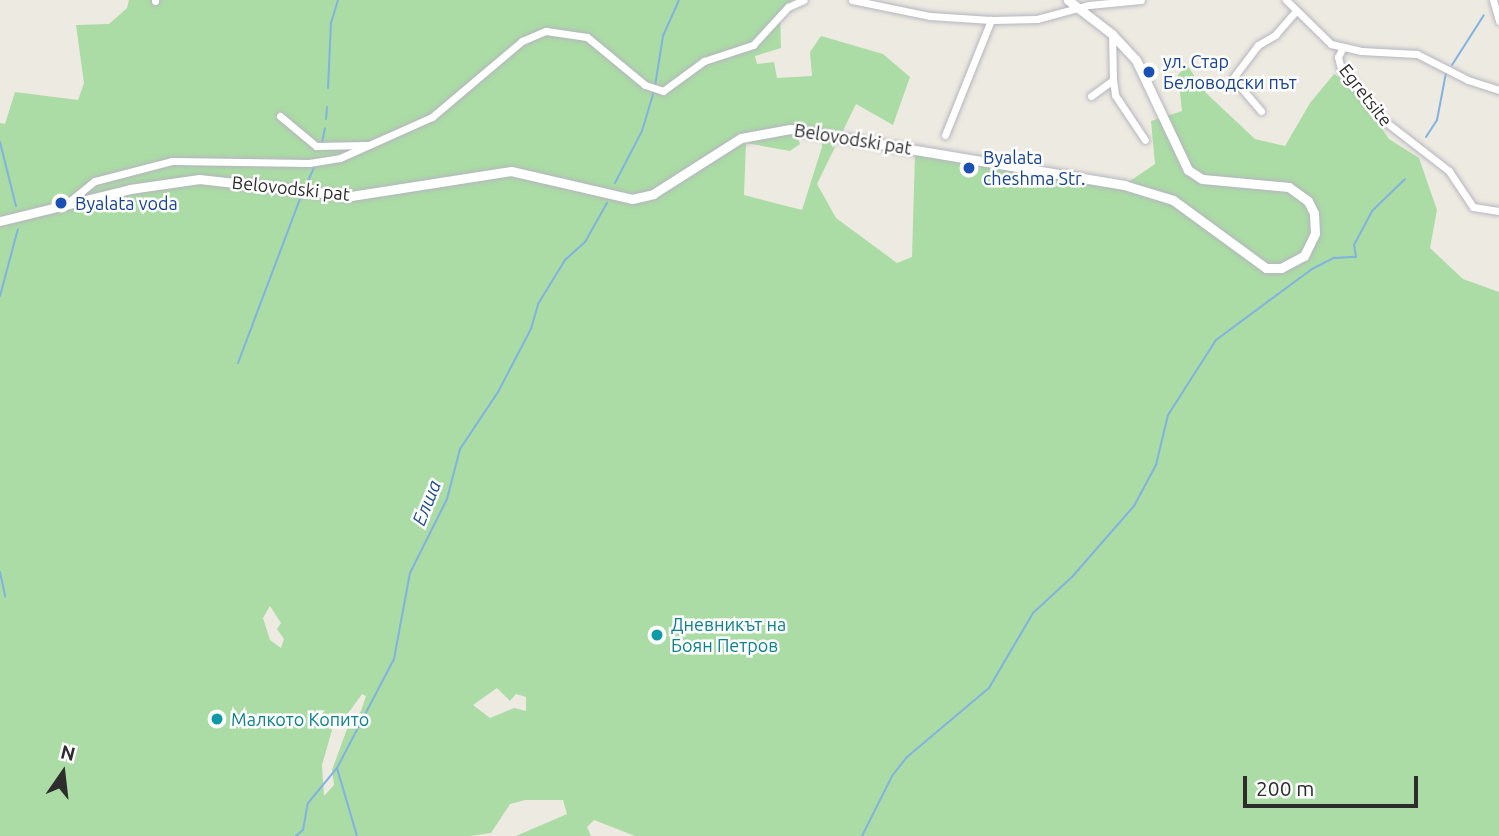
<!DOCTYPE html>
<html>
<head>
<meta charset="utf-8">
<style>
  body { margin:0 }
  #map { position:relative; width:1499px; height:836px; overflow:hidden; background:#edeae1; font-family:Ubuntu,sans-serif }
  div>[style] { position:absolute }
  .green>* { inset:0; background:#abdca5 }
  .stream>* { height:2px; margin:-1px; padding:0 1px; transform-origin:1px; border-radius:1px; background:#82b2e1 }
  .roads { filter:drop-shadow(0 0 2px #b5b5bf) drop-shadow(0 0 2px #b5b5bf) }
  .minor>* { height:7px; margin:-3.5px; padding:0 3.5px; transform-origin:3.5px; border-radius:3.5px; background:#fff }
  .tertiary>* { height:9px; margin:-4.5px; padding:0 4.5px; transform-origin:4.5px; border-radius:4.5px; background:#fff }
  .dots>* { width:19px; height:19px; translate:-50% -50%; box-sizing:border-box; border:4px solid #fff; border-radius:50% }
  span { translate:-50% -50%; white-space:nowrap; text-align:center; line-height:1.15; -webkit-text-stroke:5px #fff; paint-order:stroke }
  .transit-label { font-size:18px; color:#164399 }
  .left { translate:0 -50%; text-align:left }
  .street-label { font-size:18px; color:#2d2d2d }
  .culture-label { font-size:18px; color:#0d838f }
  .water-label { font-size:19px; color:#1f4e8f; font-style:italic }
  .north { position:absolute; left:28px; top:738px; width:70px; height:70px; -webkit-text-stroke:5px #fff; paint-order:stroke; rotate:14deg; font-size:19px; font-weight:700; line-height:28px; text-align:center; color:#2d2d2d }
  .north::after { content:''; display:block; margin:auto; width:24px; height:32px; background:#2d2d2d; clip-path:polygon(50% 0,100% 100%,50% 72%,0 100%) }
  .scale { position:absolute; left:1243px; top:776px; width:175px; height:32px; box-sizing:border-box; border:4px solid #2d2d2d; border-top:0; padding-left:9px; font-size:21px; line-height:24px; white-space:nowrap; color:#2d2d2d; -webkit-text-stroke:5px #fff; paint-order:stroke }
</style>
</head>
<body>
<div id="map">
  <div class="green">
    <div style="clip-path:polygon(evenodd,129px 0,793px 0,780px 12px,781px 48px,755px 56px,757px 64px,774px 62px,777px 78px,812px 76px,810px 52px,821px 36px,883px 54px,910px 77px,893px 125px,856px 104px,817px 184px,836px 218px,897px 263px,912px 257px,915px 155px,937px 152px,1124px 185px,1155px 164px,1151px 121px,1182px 111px,1178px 75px,1187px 65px,1206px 93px,1255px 139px,1285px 146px,1310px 103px,1334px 74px,1353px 86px,1389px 139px,1419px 158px,1437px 210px,1430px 248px,1463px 279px,1499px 292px,1499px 836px,635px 836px,594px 820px,587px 827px,591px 836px,516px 836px,567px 814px,563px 800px,525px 800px,510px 804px,491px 833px,470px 836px,0 836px,0 123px,5px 124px,15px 92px,78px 100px,84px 83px,76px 25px,109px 24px,127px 8px,129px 0,797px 136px,821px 141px,822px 147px,802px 210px,744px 195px,746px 143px,790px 151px,800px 144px,797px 136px,129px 0,270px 606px,281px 623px,277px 629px,284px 639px,281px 648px,270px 640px,263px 618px,270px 606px,129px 0,497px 688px,510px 701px,516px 694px,526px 697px,526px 711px,514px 708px,490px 718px,473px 705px,497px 688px,129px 0,362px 694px,366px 696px,361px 711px,347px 729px,332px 770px,334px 785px,324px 796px,322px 765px,332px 730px,325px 718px,330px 714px,347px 715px,362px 694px)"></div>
  </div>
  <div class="stream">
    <div style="left:1452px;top:65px;width:59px;rotate:-57.4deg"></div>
    <div style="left:655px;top:86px;width:51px;rotate:-80.9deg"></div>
    <div style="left:663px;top:36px;width:39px;rotate:-66deg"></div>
    <div style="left:328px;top:88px;width:65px;rotate:-87.4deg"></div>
    <div style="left:331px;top:23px;width:24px;rotate:-73deg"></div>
    <div style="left:326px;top:119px;width:12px;rotate:-85deg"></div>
    <div style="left:1426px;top:137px;width:20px;rotate:-57deg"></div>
    <div style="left:1437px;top:120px;width:48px;rotate:-79.2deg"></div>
    <div style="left:0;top:142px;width:66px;rotate:76deg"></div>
    <div style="left:322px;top:143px;width:15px;rotate:-79deg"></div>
    <div style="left:615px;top:183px;width:59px;rotate:-62.6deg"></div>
    <div style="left:642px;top:131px;width:42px;rotate:-73.3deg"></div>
    <div style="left:306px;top:186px;width:23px;rotate:-67deg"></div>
    <div style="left:0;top:296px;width:69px;rotate:-75deg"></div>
    <div style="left:238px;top:363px;width:181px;rotate:-69.3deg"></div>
    <div style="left:0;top:572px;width:25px;rotate:78deg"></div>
    <div style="left:296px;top:836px;width:9px;rotate:-41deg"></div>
    <div style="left:303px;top:830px;width:27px;rotate:-80deg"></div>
    <div style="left:308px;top:803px;width:45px;rotate:-50.4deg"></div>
    <div style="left:357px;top:836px;width:71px;rotate:-106.4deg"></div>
    <div style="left:337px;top:768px;width:123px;rotate:-62.4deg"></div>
    <div style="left:394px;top:659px;width:87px;rotate:-79.5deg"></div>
    <div style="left:410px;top:573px;width:83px;rotate:-63.4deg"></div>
    <div style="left:447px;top:499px;width:52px;rotate:-75.4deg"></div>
    <div style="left:460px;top:449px;width:69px;rotate:-56.3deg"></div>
    <div style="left:498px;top:392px;width:71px;rotate:-62.4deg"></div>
    <div style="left:531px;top:329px;width:26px;rotate:-74deg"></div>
    <div style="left:538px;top:304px;width:52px;rotate:-58.5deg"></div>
    <div style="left:565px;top:260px;width:27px;rotate:-42deg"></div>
    <div style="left:585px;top:242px;width:45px;rotate:-60.6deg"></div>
    <div style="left:862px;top:836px;width:67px;rotate:-63.4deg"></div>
    <div style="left:892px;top:776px;width:24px;rotate:-52deg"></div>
    <div style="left:907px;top:757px;width:107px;rotate:-40.1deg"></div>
    <div style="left:989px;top:688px;width:87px;rotate:-59.6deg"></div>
    <div style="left:1033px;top:613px;width:53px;rotate:-42.7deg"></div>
    <div style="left:1072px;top:577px;width:94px;rotate:-48.9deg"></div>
    <div style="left:1134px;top:506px;width:47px;rotate:-61.8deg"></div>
    <div style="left:1156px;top:465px;width:51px;rotate:-76.5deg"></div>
    <div style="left:1168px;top:415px;width:89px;rotate:-57.4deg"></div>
    <div style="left:1216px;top:340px;width:119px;rotate:-36.5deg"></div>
    <div style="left:1312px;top:269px;width:25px;rotate:-27deg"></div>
    <div style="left:1334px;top:258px;width:22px;rotate:-3deg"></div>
    <div style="left:1356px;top:257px;width:12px;rotate:-99deg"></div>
    <div style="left:1354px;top:245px;width:38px;rotate:-62deg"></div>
    <div style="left:1372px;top:211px;width:46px;rotate:-44.1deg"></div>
  </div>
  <div class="roads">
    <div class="minor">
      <div style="left:852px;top:0;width:80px;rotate:11.6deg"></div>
      <div style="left:930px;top:16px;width:61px;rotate:3.8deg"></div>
      <div style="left:991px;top:20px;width:46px;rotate:-1.2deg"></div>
      <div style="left:1037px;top:19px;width:54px;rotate:-15.1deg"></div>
      <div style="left:1089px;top:5px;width:52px;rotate:-5.5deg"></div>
      <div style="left:1286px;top:0;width:63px;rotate:44.4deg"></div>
      <div style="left:1331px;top:44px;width:31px;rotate:13deg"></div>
      <div style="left:1361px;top:51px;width:56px;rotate:3.1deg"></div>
      <div style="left:1417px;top:54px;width:57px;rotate:27deg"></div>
      <div style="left:1468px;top:80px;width:33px;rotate:18deg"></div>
      <div style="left:1493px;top:0;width:22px;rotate:74deg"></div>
      <div style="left:155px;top:1px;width:1px;rotate:-90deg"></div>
      <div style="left:1343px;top:47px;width:11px;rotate:117deg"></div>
      <div style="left:1338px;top:57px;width:12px;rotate:76deg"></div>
      <div style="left:1341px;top:69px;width:65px;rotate:50.6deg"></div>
      <div style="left:1382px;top:119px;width:85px;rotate:37.8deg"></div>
      <div style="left:1449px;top:171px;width:43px;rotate:56.3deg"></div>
      <div style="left:1473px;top:207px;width:26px;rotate:9deg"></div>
      <div style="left:1113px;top:80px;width:15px;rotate:82deg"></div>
      <div style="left:1115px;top:95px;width:54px;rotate:56.3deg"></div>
      <div style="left:1091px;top:96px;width:27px;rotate:-36deg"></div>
      <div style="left:1113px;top:80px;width:46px;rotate:-91.2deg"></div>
      <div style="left:1261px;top:111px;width:43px;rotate:-130.3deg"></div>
      <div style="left:1233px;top:78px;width:41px;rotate:-52.9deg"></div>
      <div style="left:1258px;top:45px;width:20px;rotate:-30deg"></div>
      <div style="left:1275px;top:35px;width:32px;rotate:-49deg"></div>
      <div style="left:280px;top:116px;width:47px;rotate:39.8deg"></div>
      <div style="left:316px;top:146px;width:52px;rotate:-1.1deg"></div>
      <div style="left:945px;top:135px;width:124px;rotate:-68.2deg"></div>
      <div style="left:65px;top:205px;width:38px;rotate:-39deg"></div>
      <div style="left:95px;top:181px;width:80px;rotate:-14.6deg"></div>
      <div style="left:172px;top:161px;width:137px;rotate:0.8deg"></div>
      <div style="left:309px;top:163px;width:31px;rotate:-9deg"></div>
      <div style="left:340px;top:158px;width:101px;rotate:-24deg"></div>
      <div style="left:432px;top:117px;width:118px;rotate:-40.2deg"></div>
      <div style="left:522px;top:41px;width:26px;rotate:-23deg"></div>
      <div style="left:546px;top:31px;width:41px;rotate:8.3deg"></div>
      <div style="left:587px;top:37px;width:75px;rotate:39.6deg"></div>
      <div style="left:645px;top:85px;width:19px;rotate:18deg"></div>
      <div style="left:663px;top:91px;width:51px;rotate:-36.2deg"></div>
      <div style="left:704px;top:61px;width:52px;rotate:-18.1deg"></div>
      <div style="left:753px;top:45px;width:52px;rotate:-47.4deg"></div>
      <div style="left:788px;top:7px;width:17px;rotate:-24deg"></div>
    </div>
    <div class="tertiary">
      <div style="left:0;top:221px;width:134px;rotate:-13.8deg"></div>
      <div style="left:130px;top:189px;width:70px;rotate:-8.2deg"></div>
      <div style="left:199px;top:179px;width:153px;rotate:6.4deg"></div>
      <div style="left:351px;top:196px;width:162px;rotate:-8.9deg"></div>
      <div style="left:511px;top:171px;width:124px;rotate:13deg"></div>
      <div style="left:632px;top:199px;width:22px;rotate:-13deg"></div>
      <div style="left:653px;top:194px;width:104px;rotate:-32.5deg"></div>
      <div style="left:741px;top:138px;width:50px;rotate:-10.4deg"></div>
      <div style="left:790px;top:129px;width:339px;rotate:9.5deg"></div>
      <div style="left:1124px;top:185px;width:51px;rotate:17deg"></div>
      <div style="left:1173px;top:200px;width:115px;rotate:36.2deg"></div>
      <div style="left:1266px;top:268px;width:15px"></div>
      <div style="left:1281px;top:268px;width:26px;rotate:-28deg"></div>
      <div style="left:1304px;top:256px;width:25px;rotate:-64deg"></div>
      <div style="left:1315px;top:233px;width:20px;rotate:-93deg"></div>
      <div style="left:1314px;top:213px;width:13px;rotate:-117deg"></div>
      <div style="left:1308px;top:201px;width:24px;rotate:-144deg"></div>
      <div style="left:1289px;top:187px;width:87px;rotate:-174.7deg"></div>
      <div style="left:1202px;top:179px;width:17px;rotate:-147deg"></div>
      <div style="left:1188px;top:170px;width:122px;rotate:-115.3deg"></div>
      <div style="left:1136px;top:60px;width:35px;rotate:-133deg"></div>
      <div style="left:1112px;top:34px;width:56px;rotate:-142.3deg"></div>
    </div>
  </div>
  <div class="dots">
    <div style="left:1149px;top:72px;background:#1a4fb4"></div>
    <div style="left:969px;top:168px;background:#1a4fb4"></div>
    <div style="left:61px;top:203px;background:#1a4fb4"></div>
    <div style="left:657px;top:635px;background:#0f9aa8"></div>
    <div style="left:217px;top:719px;background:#0f9aa8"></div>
  </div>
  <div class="transit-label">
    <span class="left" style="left:1163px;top:72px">ул. Стар<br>Беловодски път</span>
    <span class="left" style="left:983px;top:168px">Byalata<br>cheshma Str.</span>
    <span class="left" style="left:75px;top:203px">Byalata voda</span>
  </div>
  <div class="street-label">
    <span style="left:1366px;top:95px;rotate:52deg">Egretsite</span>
    <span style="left:853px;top:139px;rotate:9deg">Belovodski pat</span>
    <span style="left:291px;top:188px;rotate:6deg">Belovodski pat</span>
  </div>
  <div class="culture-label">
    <span class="left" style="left:671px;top:635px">Дневникът на<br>Боян Петров</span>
    <span class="left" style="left:231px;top:719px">Малкото Копито</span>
  </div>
  <div class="water-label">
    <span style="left:427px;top:503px;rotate:-68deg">Елша</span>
  </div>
  <div class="north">N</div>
  <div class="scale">200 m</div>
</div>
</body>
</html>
